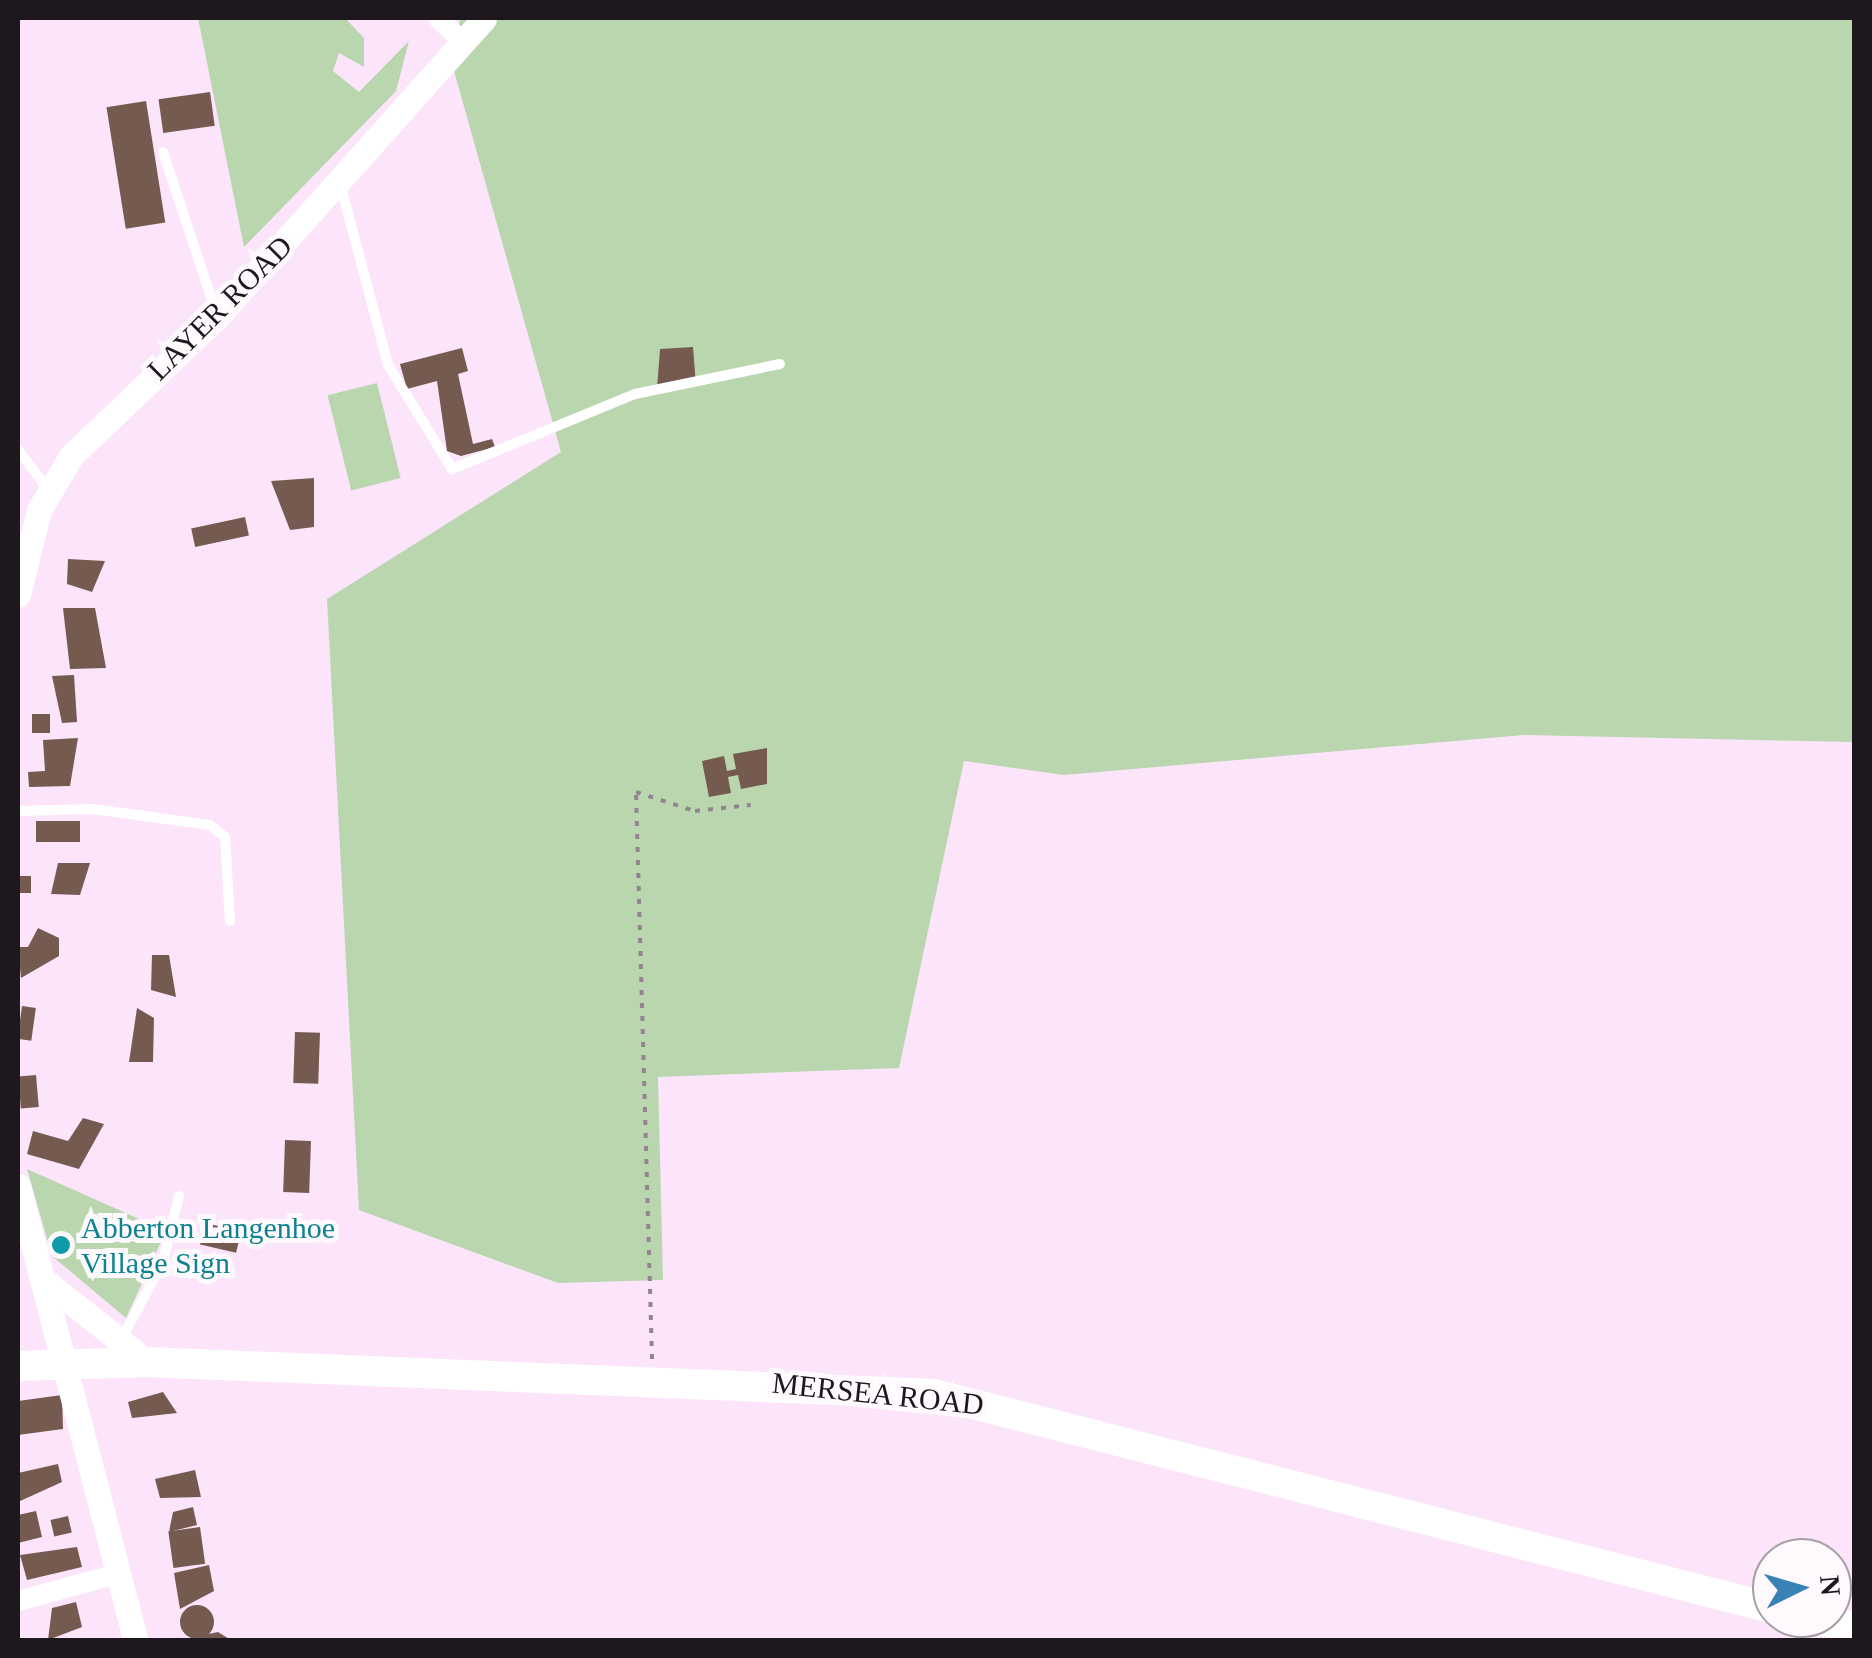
<!DOCTYPE html>
<html>
<head>
<meta charset="utf-8">
<style>
  body { margin:0 }
  #map { position:relative; width:1872px; height:1658px; overflow:hidden; background:#fce5fb; font-family:Georgia,serif }
  div>[style] { position:absolute }
  .green>* { inset:0; background:#b9d6ae; transform-origin:0 0 }
  .building>* { inset:0; background:#755a50; transform-origin:0 0 }
  .round { border-radius:50% }
  .path>* { height:4px; margin-top:-2px; transform-origin:0; background:repeating-linear-gradient(90deg,#948493 0 5px,transparent 0 13px) }
  .service>* { height:10px; margin:-5px; padding:0 5px; transform-origin:5px; border-radius:5px; background:#fff }
  .minor>* { height:20px; margin:-10px; padding:0 10px; transform-origin:10px; border-radius:10px; background:#fff }
  .tertiary>* { height:25px; margin:-12.5px; padding:0 12.5px; transform-origin:12.5px; border-radius:12.5px; background:#fff }
  .secondary>* { height:30px; margin:-15px; padding:0 15px; transform-origin:15px; border-radius:15px; background:#fff }
  .dots>* { width:28px; height:28px; translate:-50% -50%; box-sizing:border-box; border:5px solid #fef9fd; border-radius:50% }
  span { translate:-50% -50%; white-space:nowrap; text-align:center; line-height:1.15; -webkit-text-stroke:10px #fef9fd; paint-order:stroke }
  .street-label { font-size:30px; color:#1f171e }
  .culture-label { font-size:30px; color:#0d838f }
  .left { translate:0 -50%; text-align:left }
  .frame { position:absolute; inset:0; border:20px solid #1f171e; pointer-events:none }
  .north { position:absolute; left:1752px; top:1538px; width:100px; height:100px; box-sizing:border-box; background:#fef9fd; border:2px solid #a59fa4; border-radius:50%; rotate:85deg; font-size:28px; font-weight:700; line-height:40px; text-align:center; color:#1f171e }
  .north::after { content:''; display:block; margin:auto; width:35px; height:45px; background:#3982b6; clip-path:polygon(50% 0,100% 100%,50% 72%,0 100%) }
</style>
</head>
<body>
<div id="map">
  <div class="green">
    <div style="clip-path:polygon(198px 18px,345px 18px,364px 38px,364px 67px,339px 53px,333px 71px,359px 92px,409px 41px,396px 91px,244px 247px)"></div>
    <div style="clip-path:polygon(460px 18px,1854px 18px,1854px 742px,1524px 735px,1064px 775px,964px 761px,899px 1068px,658px 1077px,663px 1280px,558px 1283px,359px 1210px,327px 599px,561px 452px,454px 71px)"></div>
    <div style="left:377px;top:383px;width:98px;height:51px;rotate:76deg"></div>
    <div style="clip-path:polygon(27px 1169px,166px 1231px,126px 1318px,52px 1256px)"></div>
  </div>
  <div class="building">
    <div style="left:210px;top:92px;width:34px;height:52px;rotate:82deg"></div>
    <div style="left:146px;top:101px;width:123px;height:40px;rotate:81deg"></div>
    <div style="clip-path:polygon(693px 347px,696px 386px,657px 389px,660px 349px)"></div>
    <div style="clip-path:polygon(462px 348px,468px 371px,458px 374px,473px 444px,492px 439px,495px 447px,461px 456px,447px 451px,437px 381px,407px 389px,400px 364px)"></div>
    <div style="clip-path:polygon(314px 478px,314px 527px,290px 530px,271px 481px)"></div>
    <div style="left:245px;top:517px;width:19px;height:55px;rotate:78deg"></div>
    <div style="clip-path:polygon(68px 559px,105px 561px,92px 592px,67px 584px)"></div>
    <div style="clip-path:polygon(63px 608px,95px 608px,106px 668px,70px 669px)"></div>
    <div style="clip-path:polygon(74px 675px,77px 722px,62px 723px,52px 676px)"></div>
    <div style="left:32px;top:714px;width:18px;height:19px"></div>
    <div style="clip-path:polygon(78px 738px,70px 786px,29px 787px,28px 772px,45px 771px,43px 740px)"></div>
    <div style="clip-path:polygon(767px 748px,767px 784px,741px 789px,738px 775px,728px 777px,731px 793px,709px 797px,702px 761px,724px 756px,727px 771px,736px 769px,733px 754px)"></div>
    <div style="left:36px;top:821px;width:44px;height:21px"></div>
    <div style="clip-path:polygon(58px 863px,90px 863px,80px 895px,51px 894px)"></div>
    <div style="left:18px;top:876px;width:13px;height:17px"></div>
    <div style="clip-path:polygon(38px 928px,59px 938px,59px 956px,21px 978px,18px 947px,28px 947px)"></div>
    <div style="clip-path:polygon(152px 955px,169px 955px,176px 997px,151px 990px)"></div>
    <div style="left:22px;top:1006px;width:14px;height:33px;rotate:8deg"></div>
    <div style="clip-path:polygon(137px 1008px,154px 1018px,153px 1062px,129px 1062px)"></div>
    <div style="left:295px;top:1032px;width:25px;height:51px;rotate:2deg"></div>
    <div style="left:36px;top:1075px;width:32px;height:18px;rotate:85deg"></div>
    <div style="clip-path:polygon(83px 1118px,104px 1124px,79px 1169px,27px 1154px,33px 1131px,68px 1141px)"></div>
    <div style="left:285px;top:1140px;width:26px;height:52px;rotate:2deg"></div>
    <div style="left:205px;top:1223px;width:37px;height:22px;rotate:13deg"></div>
    <div style="clip-path:polygon(163px 1392px,177px 1413px,132px 1418px,128px 1402px)"></div>
    <div style="clip-path:polygon(62px 1395px,63px 1429px,18px 1435px,18px 1401px)"></div>
    <div style="clip-path:polygon(58px 1464px,62px 1482px,18px 1502px,18px 1473px)"></div>
    <div style="clip-path:polygon(195px 1470px,201px 1497px,160px 1498px,155px 1479px)"></div>
    <div style="clip-path:polygon(193px 1507px,197px 1525px,169px 1532px,173px 1512px)"></div>
    <div style="clip-path:polygon(36px 1511px,42px 1537px,18px 1543px,18px 1515px)"></div>
    <div style="left:68px;top:1516px;width:17px;height:18px;rotate:77deg"></div>
    <div style="left:200px;top:1527px;width:37px;height:32px;rotate:82deg"></div>
    <div style="clip-path:polygon(77px 1547px,82px 1567px,27px 1580px,20px 1555px)"></div>
    <div style="clip-path:polygon(209px 1565px,214px 1591px,180px 1609px,174px 1573px)"></div>
    <div style="clip-path:polygon(76px 1602px,82px 1627px,48px 1640px,52px 1608px)"></div>
    <div class="round" style="left:180px;top:1605px;width:34px;height:34px"></div>
    <div style="clip-path:polygon(218px 1632px,231px 1640px,195px 1640px,194px 1637px)"></div>
  </div>
  <div class="path">
    <div style="left:652px;top:1359px;width:567px;rotate:-91.62deg"></div>
    <div style="left:636px;top:792px;width:62px;rotate:17.9deg"></div>
    <div style="left:695px;top:811px;width:56px;rotate:-6.1deg"></div>
  </div>
  <div class="service">
    <div style="left:163px;top:152px;width:172px;rotate:71.7deg"></div>
    <div style="left:340px;top:183px;width:188px;rotate:75.2deg"></div>
    <div style="left:388px;top:365px;width:122px;rotate:58.4deg"></div>
    <div style="left:452px;top:469px;width:198px;rotate:-22.3deg"></div>
    <div style="left:635px;top:394px;width:148px;rotate:-11.7deg"></div>
    <div style="left:18px;top:450px;width:49px;rotate:52.4deg"></div>
    <div style="left:18px;top:811px;width:75px;rotate:-1.5deg"></div>
    <div style="left:93px;top:809px;width:118px;rotate:7.8deg"></div>
    <div style="left:210px;top:825px;width:19px;rotate:39deg"></div>
    <div style="left:225px;top:837px;width:84px;rotate:86.6deg"></div>
    <div style="left:120px;top:1342px;width:92px;rotate:-62deg"></div>
    <div style="left:163px;top:1261px;width:67px;rotate:-76.2deg"></div>
  </div>
  <div class="minor">
    <div style="left:438px;top:18px;width:29px;rotate:44deg"></div>
    <div style="left:18px;top:1601px;width:103px;rotate:-15.3deg"></div>
  </div>
  <div class="tertiary">
    <div style="left:18px;top:595px;width:88px;rotate:-76.1deg"></div>
    <div style="left:39px;top:510px;width:63px;rotate:-59.3deg"></div>
    <div style="left:71px;top:456px;width:203px;rotate:-43.6deg"></div>
    <div style="left:218px;top:316px;width:399px;rotate:-48.2deg"></div>
    <div style="left:18px;top:1186px;width:469px;rotate:75.5deg"></div>
    <div style="left:41px;top:1278px;width:135px;rotate:38.4deg"></div>
  </div>
  <div class="secondary">
    <div style="left:18px;top:1366px;width:129px;rotate:-1.8deg"></div>
    <div style="left:147px;top:1362px;width:788px;rotate:2.33deg"></div>
    <div style="left:934px;top:1394px;width:865px;rotate:14.33deg"></div>
    <div style="left:1808px;top:1618px;width:47px;rotate:11.1deg"></div>
  </div>
  <div class="dots">
    <div style="left:61px;top:1245px;background:#0f9aa8"></div>
  </div>
  <div class="street-label">
    <span style="left:220px;top:308px;rotate:-45deg">LAYER ROAD</span>
    <span style="left:878px;top:1394px;rotate:6deg">MERSEA ROAD</span>
  </div>
  <div class="culture-label">
    <span class="left" style="left:81px;top:1245px">Abberton Langenhoe<br>Village Sign</span>
  </div>
  <div class="frame"></div>
  <div class="north">N</div>
</div>
</body>
</html>
